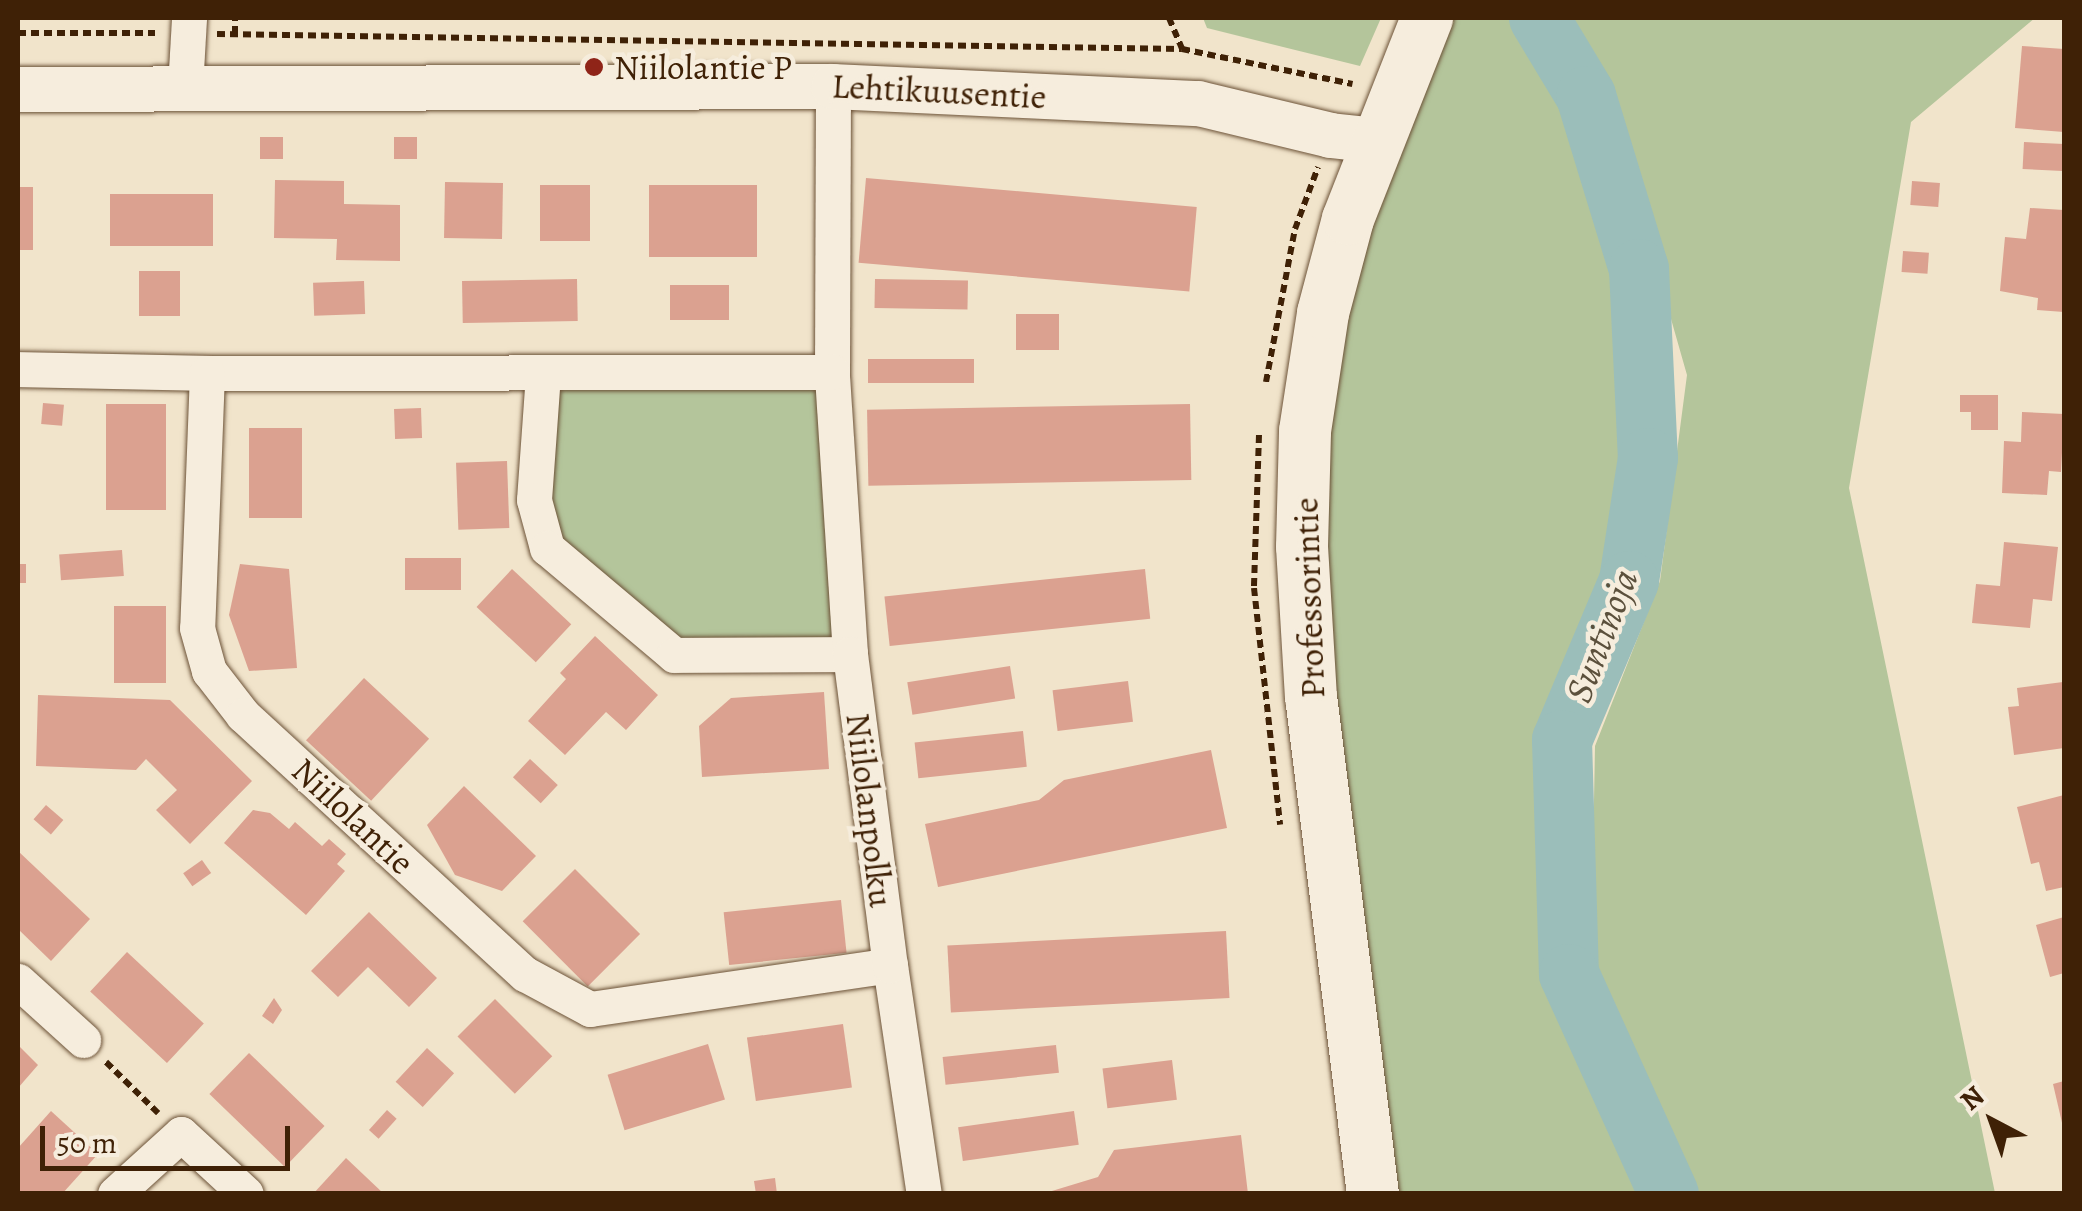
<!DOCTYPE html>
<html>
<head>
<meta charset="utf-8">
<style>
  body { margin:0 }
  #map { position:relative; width:2082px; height:1211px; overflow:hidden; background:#f1e4cb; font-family:Alegreya,serif }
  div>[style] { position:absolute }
  .green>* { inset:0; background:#b4c59b }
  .river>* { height:60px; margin:-30px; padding:0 30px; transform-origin:30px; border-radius:30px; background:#9bbeba }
  .building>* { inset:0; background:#dba190; transform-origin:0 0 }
  .path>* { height:6px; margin-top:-3px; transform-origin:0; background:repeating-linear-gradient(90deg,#3f2106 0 8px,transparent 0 13px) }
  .roads { filter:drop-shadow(0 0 2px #6c5237) drop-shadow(0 0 2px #6c5237) }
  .minor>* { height:35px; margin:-17.5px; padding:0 17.5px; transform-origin:17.5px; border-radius:17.5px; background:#f6eddd }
  .tertiary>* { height:45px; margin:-22.5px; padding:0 22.5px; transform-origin:22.5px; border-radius:22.5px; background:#f6eddd }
  .secondary>* { height:52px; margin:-26px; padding:0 26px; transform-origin:26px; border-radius:26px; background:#f6eddd }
  .dots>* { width:28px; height:28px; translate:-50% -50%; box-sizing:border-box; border:5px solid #f6eddd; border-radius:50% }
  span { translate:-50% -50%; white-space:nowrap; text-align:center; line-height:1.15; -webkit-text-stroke:9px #f6eddd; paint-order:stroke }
  .poi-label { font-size:35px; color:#3f2106 }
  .left { translate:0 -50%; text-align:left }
  .street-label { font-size:35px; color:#3f2106 }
  .water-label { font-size:38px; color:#5b503c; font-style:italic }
  .frame { position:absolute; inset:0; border:20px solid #3f2106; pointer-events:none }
  .north { position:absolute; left:1942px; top:1071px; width:100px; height:100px; -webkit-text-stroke:8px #f6eddd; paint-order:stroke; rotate:319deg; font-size:28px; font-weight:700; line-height:40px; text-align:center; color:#3f2106 }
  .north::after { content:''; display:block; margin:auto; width:35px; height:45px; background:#3f2106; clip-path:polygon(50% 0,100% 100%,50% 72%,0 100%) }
  .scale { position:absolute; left:40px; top:1126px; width:250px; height:45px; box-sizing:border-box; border:5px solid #3f2106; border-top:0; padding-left:12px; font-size:30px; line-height:35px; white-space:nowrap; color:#3f2106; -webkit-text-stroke:8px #f6eddd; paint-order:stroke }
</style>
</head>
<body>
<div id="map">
  <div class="green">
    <div style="clip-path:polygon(1203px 18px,1381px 18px,1360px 66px,1207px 28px)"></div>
    <div style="clip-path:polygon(1427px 18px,1531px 18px,1639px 269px,1648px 458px,1629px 581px,1562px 740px,1569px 974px,1669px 1193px,1373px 1193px,1302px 547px,1375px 140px)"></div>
    <div style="clip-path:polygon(1554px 18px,2035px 18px,1911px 122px,1849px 488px,1995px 1193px,1689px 1193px,1591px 965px,1595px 746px,1660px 581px,1687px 375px,1612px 112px)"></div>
    <div style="clip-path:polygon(832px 372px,850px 654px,674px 655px,547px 548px,543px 374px)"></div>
  </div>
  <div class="river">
    <div style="left:1539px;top:18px;width:91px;rotate:58.9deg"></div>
    <div style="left:1586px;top:96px;width:181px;rotate:73deg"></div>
    <div style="left:1639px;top:269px;width:189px;rotate:87.3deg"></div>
    <div style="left:1648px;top:458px;width:124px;rotate:98.8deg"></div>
    <div style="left:1629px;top:581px;width:173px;rotate:112.8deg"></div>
    <div style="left:1562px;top:740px;width:234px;rotate:88.3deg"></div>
    <div style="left:1569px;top:974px;width:242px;rotate:65.6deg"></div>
  </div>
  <div class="building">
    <div style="clip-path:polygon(2022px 46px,2064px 49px,2064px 132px,2015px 128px)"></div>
    <div style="left:260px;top:137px;width:23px;height:22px"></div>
    <div style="left:394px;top:137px;width:23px;height:22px"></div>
    <div style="left:2024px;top:142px;width:40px;height:27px;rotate:3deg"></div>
    <div style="left:866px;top:178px;width:332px;height:85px;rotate:5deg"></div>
    <div style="clip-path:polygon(275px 180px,344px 181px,344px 204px,400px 205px,400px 261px,336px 260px,337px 239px,274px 238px)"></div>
    <div style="left:1912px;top:181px;width:28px;height:24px;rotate:4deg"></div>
    <div style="left:445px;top:182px;width:58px;height:56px;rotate:1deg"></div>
    <div style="left:590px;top:185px;width:56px;height:50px;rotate:90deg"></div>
    <div style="left:757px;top:185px;width:72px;height:108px;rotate:90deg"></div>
    <div style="left:18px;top:187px;width:15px;height:63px"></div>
    <div style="left:110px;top:194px;width:103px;height:52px"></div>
    <div style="clip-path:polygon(2030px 208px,2064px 210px,2064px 312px,2037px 310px,2038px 298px,2000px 291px,2005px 237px,2026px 239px)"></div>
    <div style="left:1903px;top:251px;width:26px;height:21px;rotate:4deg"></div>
    <div style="left:139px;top:271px;width:41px;height:45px"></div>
    <div style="left:577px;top:279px;width:42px;height:115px;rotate:89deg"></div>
    <div style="left:875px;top:279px;width:93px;height:29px;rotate:1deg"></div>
    <div style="left:364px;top:281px;width:33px;height:51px;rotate:88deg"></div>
    <div style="left:729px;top:285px;width:35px;height:59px;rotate:90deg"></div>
    <div style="left:1016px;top:314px;width:43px;height:36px"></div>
    <div style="left:974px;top:359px;width:24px;height:106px;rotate:90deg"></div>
    <div style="clip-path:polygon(1960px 395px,1998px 395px,1998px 430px,1971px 430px,1971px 412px,1960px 412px)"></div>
    <div style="left:43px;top:403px;width:21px;height:21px;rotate:5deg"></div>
    <div style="left:166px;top:404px;width:106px;height:60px;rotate:90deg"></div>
    <div style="left:1190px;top:404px;width:76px;height:323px;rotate:89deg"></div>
    <div style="left:421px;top:408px;width:30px;height:27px;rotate:88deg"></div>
    <div style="clip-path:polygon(2022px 412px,2064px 414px,2061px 472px,2049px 471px,2047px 495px,2002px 493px,2004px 441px,2021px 442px)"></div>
    <div style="left:249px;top:428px;width:53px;height:90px"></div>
    <div style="left:507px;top:461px;width:67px;height:51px;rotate:88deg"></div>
    <div style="clip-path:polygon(2004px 542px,2058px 547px,2052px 601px,2033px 599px,2030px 628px,1972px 623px,1976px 584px,2000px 586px)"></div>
    <div style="left:122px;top:550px;width:26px;height:63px;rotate:86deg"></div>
    <div style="left:461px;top:558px;width:32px;height:56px;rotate:90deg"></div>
    <div style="left:18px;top:564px;width:8px;height:19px"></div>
    <div style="clip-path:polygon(240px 564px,289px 569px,297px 668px,249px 671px,229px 615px)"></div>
    <div style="left:512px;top:569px;width:81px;height:52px;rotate:43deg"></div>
    <div style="left:1145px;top:569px;width:50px;height:262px;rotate:84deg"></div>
    <div style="left:114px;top:606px;width:52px;height:77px"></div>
    <div style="clip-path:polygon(595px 636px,658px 695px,626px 730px,606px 712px,565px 755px,528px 721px,566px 679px,560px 673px)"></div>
    <div style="left:1010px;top:666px;width:33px;height:104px;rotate:81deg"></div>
    <div style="left:364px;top:678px;width:89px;height:85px;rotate:43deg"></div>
    <div style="left:1128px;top:681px;width:41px;height:76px;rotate:83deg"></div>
    <div style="clip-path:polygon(2063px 682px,2064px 748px,2014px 755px,2008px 707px,2019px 706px,2017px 688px)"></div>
    <div style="clip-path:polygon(824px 692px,829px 769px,702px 777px,699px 726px,731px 698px)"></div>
    <div style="clip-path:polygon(38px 695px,170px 700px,252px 781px,190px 844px,156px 810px,177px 790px,146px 759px,136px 770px,36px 766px)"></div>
    <div style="left:1023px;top:731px;width:36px;height:109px;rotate:84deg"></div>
    <div style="clip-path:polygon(1211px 750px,1227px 828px,938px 887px,925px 824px,1039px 800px,1064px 780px)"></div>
    <div style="left:530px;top:759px;width:38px;height:25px;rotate:43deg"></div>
    <div style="clip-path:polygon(464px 786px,536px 856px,502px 891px,455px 875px,427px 825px)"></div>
    <div style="clip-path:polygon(2064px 795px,2064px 887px,2046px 891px,2039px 862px,2031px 864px,2017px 807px)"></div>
    <div style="left:46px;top:805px;width:23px;height:19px;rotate:41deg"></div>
    <div style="clip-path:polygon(253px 810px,270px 813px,289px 829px,295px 822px,322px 846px,329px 839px,346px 854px,337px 864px,345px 871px,306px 915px,224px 843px)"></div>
    <div style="clip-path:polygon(18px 851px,90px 919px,51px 961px,18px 929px)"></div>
    <div style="left:202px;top:860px;width:16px;height:23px;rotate:55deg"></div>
    <div style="left:575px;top:869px;width:92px;height:74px;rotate:45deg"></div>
    <div style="left:841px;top:900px;width:53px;height:118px;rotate:84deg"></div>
    <div style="clip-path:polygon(369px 912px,437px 978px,409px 1007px,368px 967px,338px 997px,311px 971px)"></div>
    <div style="clip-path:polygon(2064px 917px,2064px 973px,2050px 977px,2036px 925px)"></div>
    <div style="left:1226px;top:931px;width:67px;height:279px;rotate:87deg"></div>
    <div style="left:127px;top:952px;width:105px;height:54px;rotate:43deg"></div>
    <div style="clip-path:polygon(274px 998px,282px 1010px,273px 1024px,262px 1016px)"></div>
    <div style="left:495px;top:999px;width:81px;height:53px;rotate:45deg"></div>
    <div style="left:843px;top:1024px;width:64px;height:97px;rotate:82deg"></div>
    <div style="left:708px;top:1044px;width:58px;height:105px;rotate:73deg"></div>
    <div style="clip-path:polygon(18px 1045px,38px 1065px,18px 1088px)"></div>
    <div style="left:1056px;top:1045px;width:28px;height:114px;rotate:84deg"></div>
    <div style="left:427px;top:1048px;width:37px;height:46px;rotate:43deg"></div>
    <div style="left:249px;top:1053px;width:105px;height:57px;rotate:44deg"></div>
    <div style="left:1172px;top:1060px;width:40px;height:70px;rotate:83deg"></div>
    <div style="clip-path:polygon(2064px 1081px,2064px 1127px,2063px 1127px,2053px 1084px)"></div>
    <div style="left:387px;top:1110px;width:13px;height:27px;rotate:42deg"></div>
    <div style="clip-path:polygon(51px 1111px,98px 1154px,62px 1194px,18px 1194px,18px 1148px)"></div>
    <div style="left:1074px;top:1111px;width:34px;height:117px;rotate:82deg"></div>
    <div style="clip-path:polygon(1241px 1135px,1248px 1194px,1042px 1194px,1098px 1177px,1114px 1150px)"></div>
    <div style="clip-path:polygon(346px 1158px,384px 1194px,313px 1194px)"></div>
    <div style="clip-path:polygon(775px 1178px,777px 1194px,756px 1194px,754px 1181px)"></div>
  </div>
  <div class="path">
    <div style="left:1169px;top:18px;width:34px;rotate:67deg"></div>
    <div style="left:18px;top:33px;width:137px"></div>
    <div style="left:217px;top:34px;width:965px;rotate:0.89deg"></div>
    <div style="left:1182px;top:49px;width:174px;rotate:11.6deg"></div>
    <div style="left:235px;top:34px;width:16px;rotate:-90deg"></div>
    <div style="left:1266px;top:382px;width:156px;rotate:-79.3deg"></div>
    <div style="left:1295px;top:229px;width:66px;rotate:-69.6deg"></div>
    <div style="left:1259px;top:435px;width:153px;rotate:91.9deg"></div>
    <div style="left:1254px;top:588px;width:238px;rotate:83.7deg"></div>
    <div style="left:106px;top:1062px;width:73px;rotate:44.4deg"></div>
  </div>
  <div class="roads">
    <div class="minor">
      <div style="left:185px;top:88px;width:70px;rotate:-86.7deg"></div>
      <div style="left:18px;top:369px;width:189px;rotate:1.2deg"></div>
      <div style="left:832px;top:372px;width:286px;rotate:-89.8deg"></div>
      <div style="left:543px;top:374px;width:126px;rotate:94.1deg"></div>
      <div style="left:534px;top:500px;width:50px;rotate:74.8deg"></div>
      <div style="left:547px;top:548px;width:166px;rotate:40.1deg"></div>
      <div style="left:674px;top:655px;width:176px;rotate:-0.3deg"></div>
      <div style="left:850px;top:654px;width:283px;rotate:-93.7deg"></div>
      <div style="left:832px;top:372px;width:625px;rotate:179.91deg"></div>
      <div style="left:207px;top:373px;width:255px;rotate:92.2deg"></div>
      <div style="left:197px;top:628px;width:45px;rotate:74.4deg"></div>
      <div style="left:209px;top:671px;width:56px;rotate:52.3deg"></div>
      <div style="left:243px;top:715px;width:383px;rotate:42.6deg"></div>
      <div style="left:525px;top:974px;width:74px;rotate:28.3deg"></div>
      <div style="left:590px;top:1009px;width:303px;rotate:-8.3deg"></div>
      <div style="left:890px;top:965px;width:232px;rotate:81.6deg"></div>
      <div style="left:850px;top:654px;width:314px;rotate:82.7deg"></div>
      <div style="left:18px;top:981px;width:88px;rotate:42.2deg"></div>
      <div style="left:115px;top:1194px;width:89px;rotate:-42.3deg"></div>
      <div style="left:181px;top:1134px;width:88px;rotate:42.7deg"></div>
    </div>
    <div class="tertiary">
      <div style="left:18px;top:89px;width:815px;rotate:-0.21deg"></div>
      <div style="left:833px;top:86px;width:365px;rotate:2.7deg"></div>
      <div style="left:1198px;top:103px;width:136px;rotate:13.6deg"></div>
      <div style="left:1330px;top:135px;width:45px;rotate:6.3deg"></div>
    </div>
    <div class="secondary">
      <div style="left:1373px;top:1194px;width:500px;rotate:-97.1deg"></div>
      <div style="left:1311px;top:698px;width:151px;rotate:-93.4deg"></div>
      <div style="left:1302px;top:547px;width:116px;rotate:-88.5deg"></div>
      <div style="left:1305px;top:431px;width:119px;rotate:-81.3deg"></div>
      <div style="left:1323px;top:313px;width:97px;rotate:-75.1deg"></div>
      <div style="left:1348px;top:219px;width:216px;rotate:-68.5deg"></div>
    </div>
  </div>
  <div class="dots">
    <div style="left:594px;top:67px;background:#8f2418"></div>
  </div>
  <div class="poi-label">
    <span class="left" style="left:614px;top:67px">Niilolantie P</span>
  </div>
  <div class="street-label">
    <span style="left:939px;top:91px;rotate:3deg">Lehtikuusentie</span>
    <span style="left:1309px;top:598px;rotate:-92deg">Professorintie</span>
    <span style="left:870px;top:810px;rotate:83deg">Niilolanpolku</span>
    <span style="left:353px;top:816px;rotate:43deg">Niilolantie</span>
  </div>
  <div class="water-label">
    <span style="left:1602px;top:636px;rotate:-69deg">Suntinoja</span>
  </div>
  <div class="frame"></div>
  <div class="north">N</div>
  <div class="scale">50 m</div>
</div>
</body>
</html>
